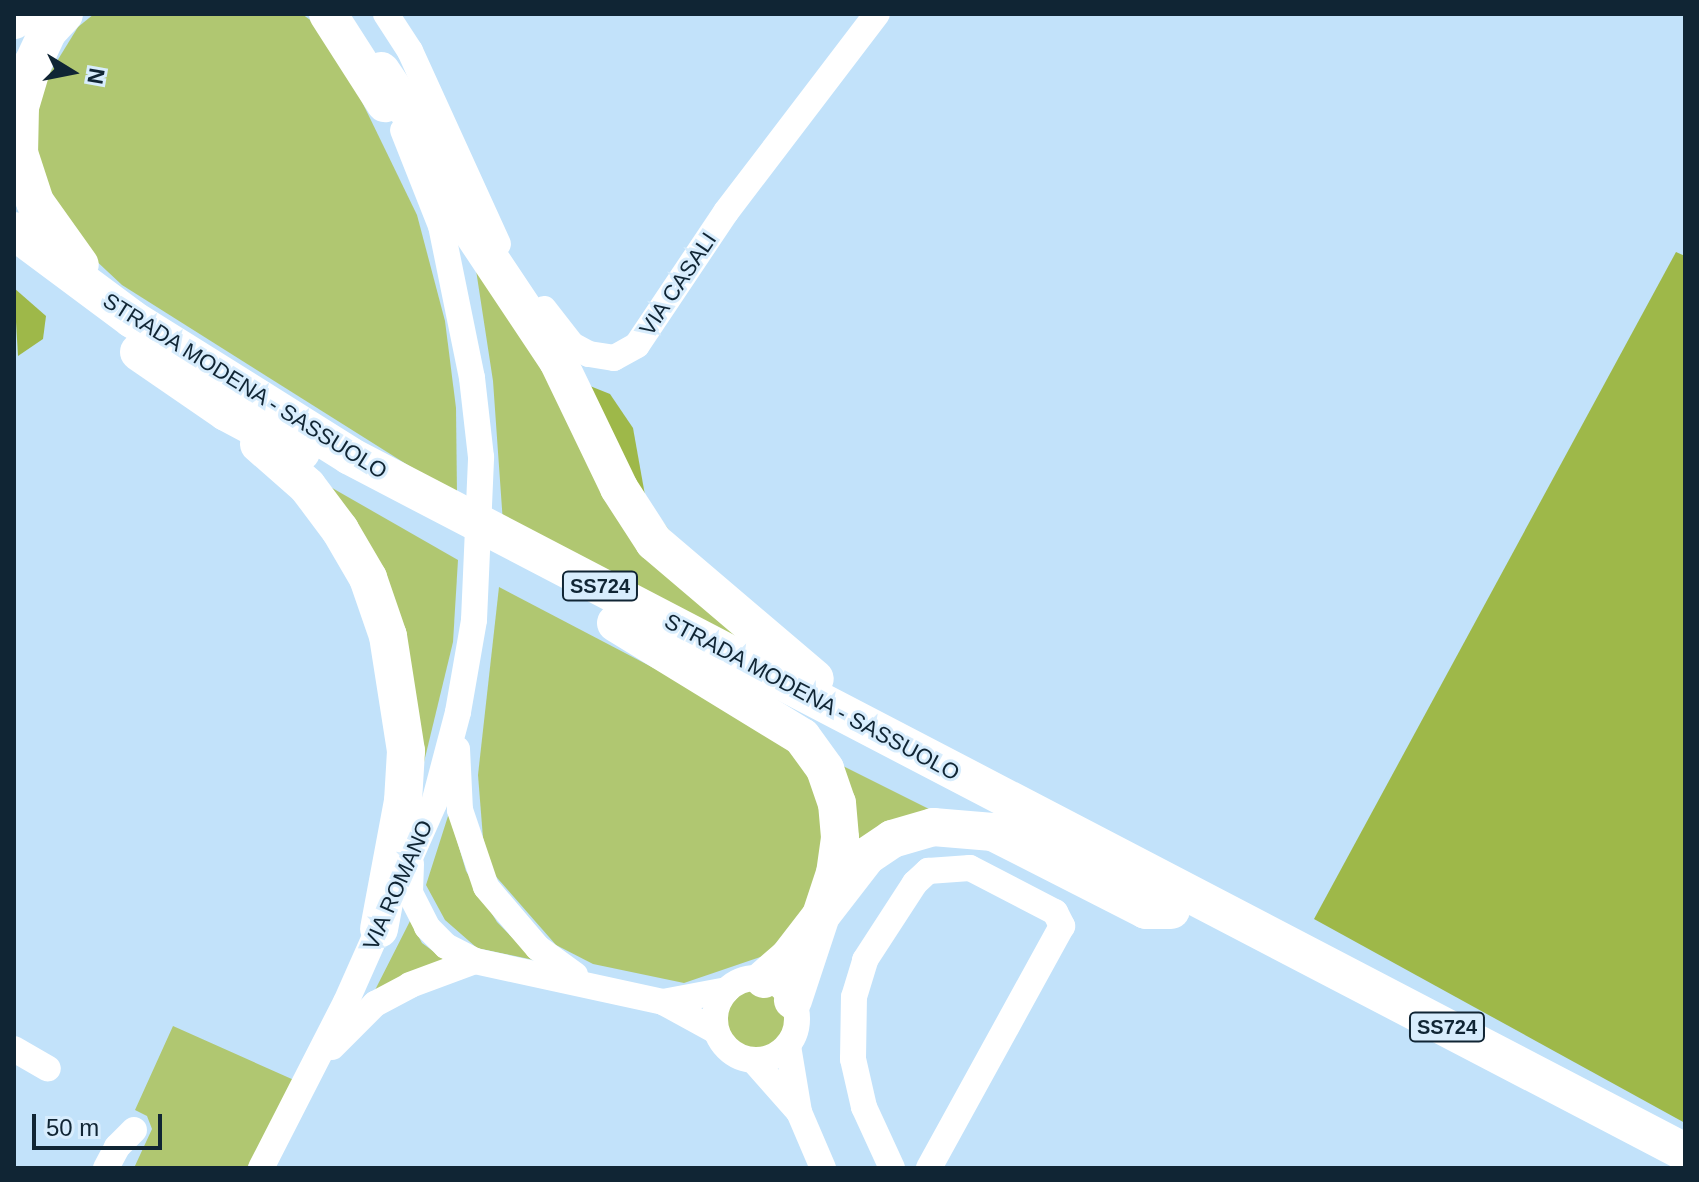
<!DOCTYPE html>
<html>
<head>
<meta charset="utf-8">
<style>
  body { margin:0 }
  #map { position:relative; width:1699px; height:1182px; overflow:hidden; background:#c2e2fa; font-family:Helvetica,sans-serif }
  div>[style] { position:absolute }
  .green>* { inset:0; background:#b0c771 }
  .round { border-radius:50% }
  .forest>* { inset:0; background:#9eb849 }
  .minor>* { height:26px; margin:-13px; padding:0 13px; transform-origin:13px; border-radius:13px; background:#fff }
  .minor>.ring { margin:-13px; padding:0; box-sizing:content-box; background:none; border:26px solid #fff; border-radius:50% }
  .highway>* { height:38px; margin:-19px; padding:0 19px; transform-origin:19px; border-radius:19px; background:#fff }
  span { translate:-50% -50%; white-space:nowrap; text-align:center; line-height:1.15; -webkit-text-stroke:6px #d8edfd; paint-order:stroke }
  .shield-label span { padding:2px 6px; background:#d8edfd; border:2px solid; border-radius:6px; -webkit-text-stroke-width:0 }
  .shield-label { font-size:20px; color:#102534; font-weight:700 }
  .street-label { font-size:22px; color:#102534 }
  .frame { position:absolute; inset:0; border:16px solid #102534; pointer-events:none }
  .north { position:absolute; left:32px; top:32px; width:80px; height:80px; -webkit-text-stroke:6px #d8edfd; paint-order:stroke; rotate:100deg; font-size:22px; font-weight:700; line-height:32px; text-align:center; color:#102534 }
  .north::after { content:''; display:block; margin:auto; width:28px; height:36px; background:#102534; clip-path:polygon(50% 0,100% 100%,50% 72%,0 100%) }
  .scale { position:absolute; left:32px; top:1114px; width:130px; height:36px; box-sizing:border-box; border:4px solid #102534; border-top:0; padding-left:10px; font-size:24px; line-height:28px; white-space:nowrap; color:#102534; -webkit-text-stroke:6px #d8edfd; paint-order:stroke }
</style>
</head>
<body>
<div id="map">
  <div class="green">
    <div style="clip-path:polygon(94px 14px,302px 14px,313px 22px,348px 73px,417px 215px,445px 321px,456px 408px,457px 496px,122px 285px,76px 242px,48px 205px,33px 145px,38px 92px,78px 27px)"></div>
    <div style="clip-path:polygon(476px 270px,764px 658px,503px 523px,493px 381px)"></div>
    <div style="clip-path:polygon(320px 481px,458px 560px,453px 642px,417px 791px)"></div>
    <div style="clip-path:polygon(499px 587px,780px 734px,811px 772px,827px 822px,822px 883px,799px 927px,766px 955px,684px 983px,593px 964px,556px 945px,492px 872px,483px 838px,478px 775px)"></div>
    <div style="clip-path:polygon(837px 763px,949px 819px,858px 854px)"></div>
    <div style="clip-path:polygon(449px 813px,466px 871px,497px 922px,534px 960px,477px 948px,445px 920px,426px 885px)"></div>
    <div style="clip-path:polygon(410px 921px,422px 943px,445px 960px,372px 996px)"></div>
    <div class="round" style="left:723px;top:987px;width:64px;height:64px"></div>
    <div style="clip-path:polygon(173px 1026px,294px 1080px,247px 1168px,134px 1168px,152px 1129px,147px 1116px,135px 1110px)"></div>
  </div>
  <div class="forest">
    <div style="clip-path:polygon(1676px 252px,1685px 256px,1685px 1123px,1314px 919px)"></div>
    <div style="clip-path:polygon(14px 288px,46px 316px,43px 339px,18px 356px)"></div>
    <div style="clip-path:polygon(580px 382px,610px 394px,633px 428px,648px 512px)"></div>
  </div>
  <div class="minor">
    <div style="left:386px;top:14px;width:44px;rotate:57deg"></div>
    <div style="left:410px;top:51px;width:212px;rotate:65.5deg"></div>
    <div style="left:544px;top:309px;width:46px;rotate:52.1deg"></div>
    <div style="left:572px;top:345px;width:19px;rotate:28deg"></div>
    <div style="left:589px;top:354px;width:25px;rotate:9deg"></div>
    <div style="left:614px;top:358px;width:26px;rotate:-29deg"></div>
    <div style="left:637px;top:345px;width:160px;rotate:-56.2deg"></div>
    <div style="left:726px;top:212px;width:249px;rotate:-52.7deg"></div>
    <div style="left:457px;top:749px;width:61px;rotate:87.2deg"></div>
    <div style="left:460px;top:810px;width:81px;rotate:71.3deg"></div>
    <div style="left:486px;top:887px;width:80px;rotate:49.6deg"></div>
    <div style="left:538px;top:948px;width:46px;rotate:36.1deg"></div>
    <div style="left:411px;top:864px;width:29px;rotate:92deg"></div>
    <div style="left:410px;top:893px;width:38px;rotate:63deg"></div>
    <div style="left:427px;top:927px;width:27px;rotate:45deg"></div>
    <div style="left:446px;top:946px;width:33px;rotate:27deg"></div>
    <div style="left:475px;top:961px;width:192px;rotate:12.3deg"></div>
    <div style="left:663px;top:1002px;width:60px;rotate:28.7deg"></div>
    <div class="ring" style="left:715px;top:978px;width:56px;height:56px"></div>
    <div style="left:663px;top:1002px;width:65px;rotate:-10.6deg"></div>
    <div style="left:788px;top:1046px;width:67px;rotate:80.5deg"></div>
    <div style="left:799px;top:1112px;width:61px;rotate:66.8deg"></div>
    <div style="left:332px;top:1047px;width:61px;rotate:-45deg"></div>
    <div style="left:375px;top:1004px;width:40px;rotate:-28deg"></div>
    <div style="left:410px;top:985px;width:69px;rotate:-20.3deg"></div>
    <div style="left:14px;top:1049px;width:39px;rotate:30deg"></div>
    <div style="left:753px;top:1060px;width:69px;rotate:48.5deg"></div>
    <div style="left:106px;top:1168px;width:24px;rotate:-62deg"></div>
    <div style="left:117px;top:1147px;width:24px;rotate:-45deg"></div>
    <div style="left:261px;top:1168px;width:186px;rotate:-62.9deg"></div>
    <div style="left:346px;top:1002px;width:218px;rotate:-66.1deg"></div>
    <div style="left:434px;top:803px;width:94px;rotate:-75.2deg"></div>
    <div style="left:458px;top:712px;width:93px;rotate:-80.1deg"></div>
    <div style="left:474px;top:620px;width:163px;rotate:-87.5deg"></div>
    <div style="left:481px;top:457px;width:80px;rotate:-96.5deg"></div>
    <div style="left:472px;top:378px;width:155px;rotate:-101.5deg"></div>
    <div style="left:441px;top:226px;width:103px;rotate:-111.6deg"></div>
    <div style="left:892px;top:1168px;width:67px;rotate:-114.7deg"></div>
    <div style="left:864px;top:1107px;width:49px;rotate:-102.9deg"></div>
    <div style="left:853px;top:1059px;width:62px;rotate:-89.1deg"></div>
    <div style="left:854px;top:997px;width:39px;rotate:-73deg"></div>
    <div style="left:865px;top:960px;width:92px;rotate:-57deg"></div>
    <div style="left:915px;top:883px;width:18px;rotate:-43deg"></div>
    <div style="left:928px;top:871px;width:42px;rotate:-4.1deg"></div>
    <div style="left:970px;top:868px;width:96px;rotate:27.4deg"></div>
    <div style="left:1055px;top:912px;width:16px;rotate:63deg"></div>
    <div style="left:1062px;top:926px;width:276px;rotate:118.8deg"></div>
  </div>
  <div class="highway">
    <div style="left:64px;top:14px;width:23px;rotate:133deg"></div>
    <div style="left:48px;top:31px;width:35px;rotate:115deg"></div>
    <div style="left:33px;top:63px;width:46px;rotate:106.5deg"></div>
    <div style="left:20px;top:107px;width:46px;rotate:91.2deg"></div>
    <div style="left:19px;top:153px;width:52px;rotate:71.9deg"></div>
    <div style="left:35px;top:202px;width:77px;rotate:54.5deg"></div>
    <div style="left:328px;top:14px;width:106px;rotate:57.4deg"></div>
    <div style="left:14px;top:20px;width:10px;rotate:-37deg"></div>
    <div style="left:381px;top:71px;width:75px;rotate:55.9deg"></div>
    <div style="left:423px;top:133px;width:96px;rotate:64.8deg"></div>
    <div style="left:464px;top:220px;width:169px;rotate:56.3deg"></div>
    <div style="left:558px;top:361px;width:141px;rotate:64.3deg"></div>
    <div style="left:619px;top:488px;width:64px;rotate:57.1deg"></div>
    <div style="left:654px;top:542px;width:211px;rotate:40.4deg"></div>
    <div style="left:14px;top:231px;width:147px;rotate:36.7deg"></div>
    <div style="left:132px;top:319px;width:257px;rotate:32.1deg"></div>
    <div style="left:350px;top:456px;width:1506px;rotate:27.54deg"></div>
    <div style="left:139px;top:352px;width:106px;rotate:34.6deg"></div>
    <div style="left:226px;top:412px;width:85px;rotate:28.1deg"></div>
    <div style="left:259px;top:444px;width:64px;rotate:41.2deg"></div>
    <div style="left:307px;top:486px;width:55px;rotate:53.1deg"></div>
    <div style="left:340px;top:530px;width:56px;rotate:59.7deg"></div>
    <div style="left:368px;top:578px;width:61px;rotate:71deg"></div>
    <div style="left:388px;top:636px;width:116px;rotate:81.1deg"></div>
    <div style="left:406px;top:751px;width:50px;rotate:93.4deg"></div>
    <div style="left:403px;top:801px;width:130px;rotate:100.6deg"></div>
    <div style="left:616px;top:623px;width:218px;rotate:31.5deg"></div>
    <div style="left:802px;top:737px;width:39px;rotate:54deg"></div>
    <div style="left:825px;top:769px;width:36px;rotate:71deg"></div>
    <div style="left:837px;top:803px;width:35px;rotate:85deg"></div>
    <div style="left:840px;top:838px;width:35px;rotate:98deg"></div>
    <div style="left:835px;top:873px;width:134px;rotate:108.3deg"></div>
    <div style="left:764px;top:979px;width:33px;rotate:-41deg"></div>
    <div style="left:789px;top:957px;width:128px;rotate:-52.3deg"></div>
    <div style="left:867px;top:856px;width:30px;rotate:-34deg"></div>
    <div style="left:892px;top:839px;width:43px;rotate:-16.3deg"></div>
    <div style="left:933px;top:827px;width:60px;rotate:4.8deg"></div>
    <div style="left:993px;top:832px;width:172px;rotate:27deg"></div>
    <div style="left:1146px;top:910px;width:25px"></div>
  </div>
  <div class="shield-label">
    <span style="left:600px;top:586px">SS724</span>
    <span style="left:1447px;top:1027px">SS724</span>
  </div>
  <div class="street-label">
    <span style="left:678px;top:284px;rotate:-56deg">VIA CASALI</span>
    <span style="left:245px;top:386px;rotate:32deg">STRADA MODENA - SASSUOLO</span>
    <span style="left:812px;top:697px;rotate:28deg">STRADA MODENA - SASSUOLO</span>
    <span style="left:398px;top:885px;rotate:-66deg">VIA ROMANO</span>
  </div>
  <div class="frame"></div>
  <div class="north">N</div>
  <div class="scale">50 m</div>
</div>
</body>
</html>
